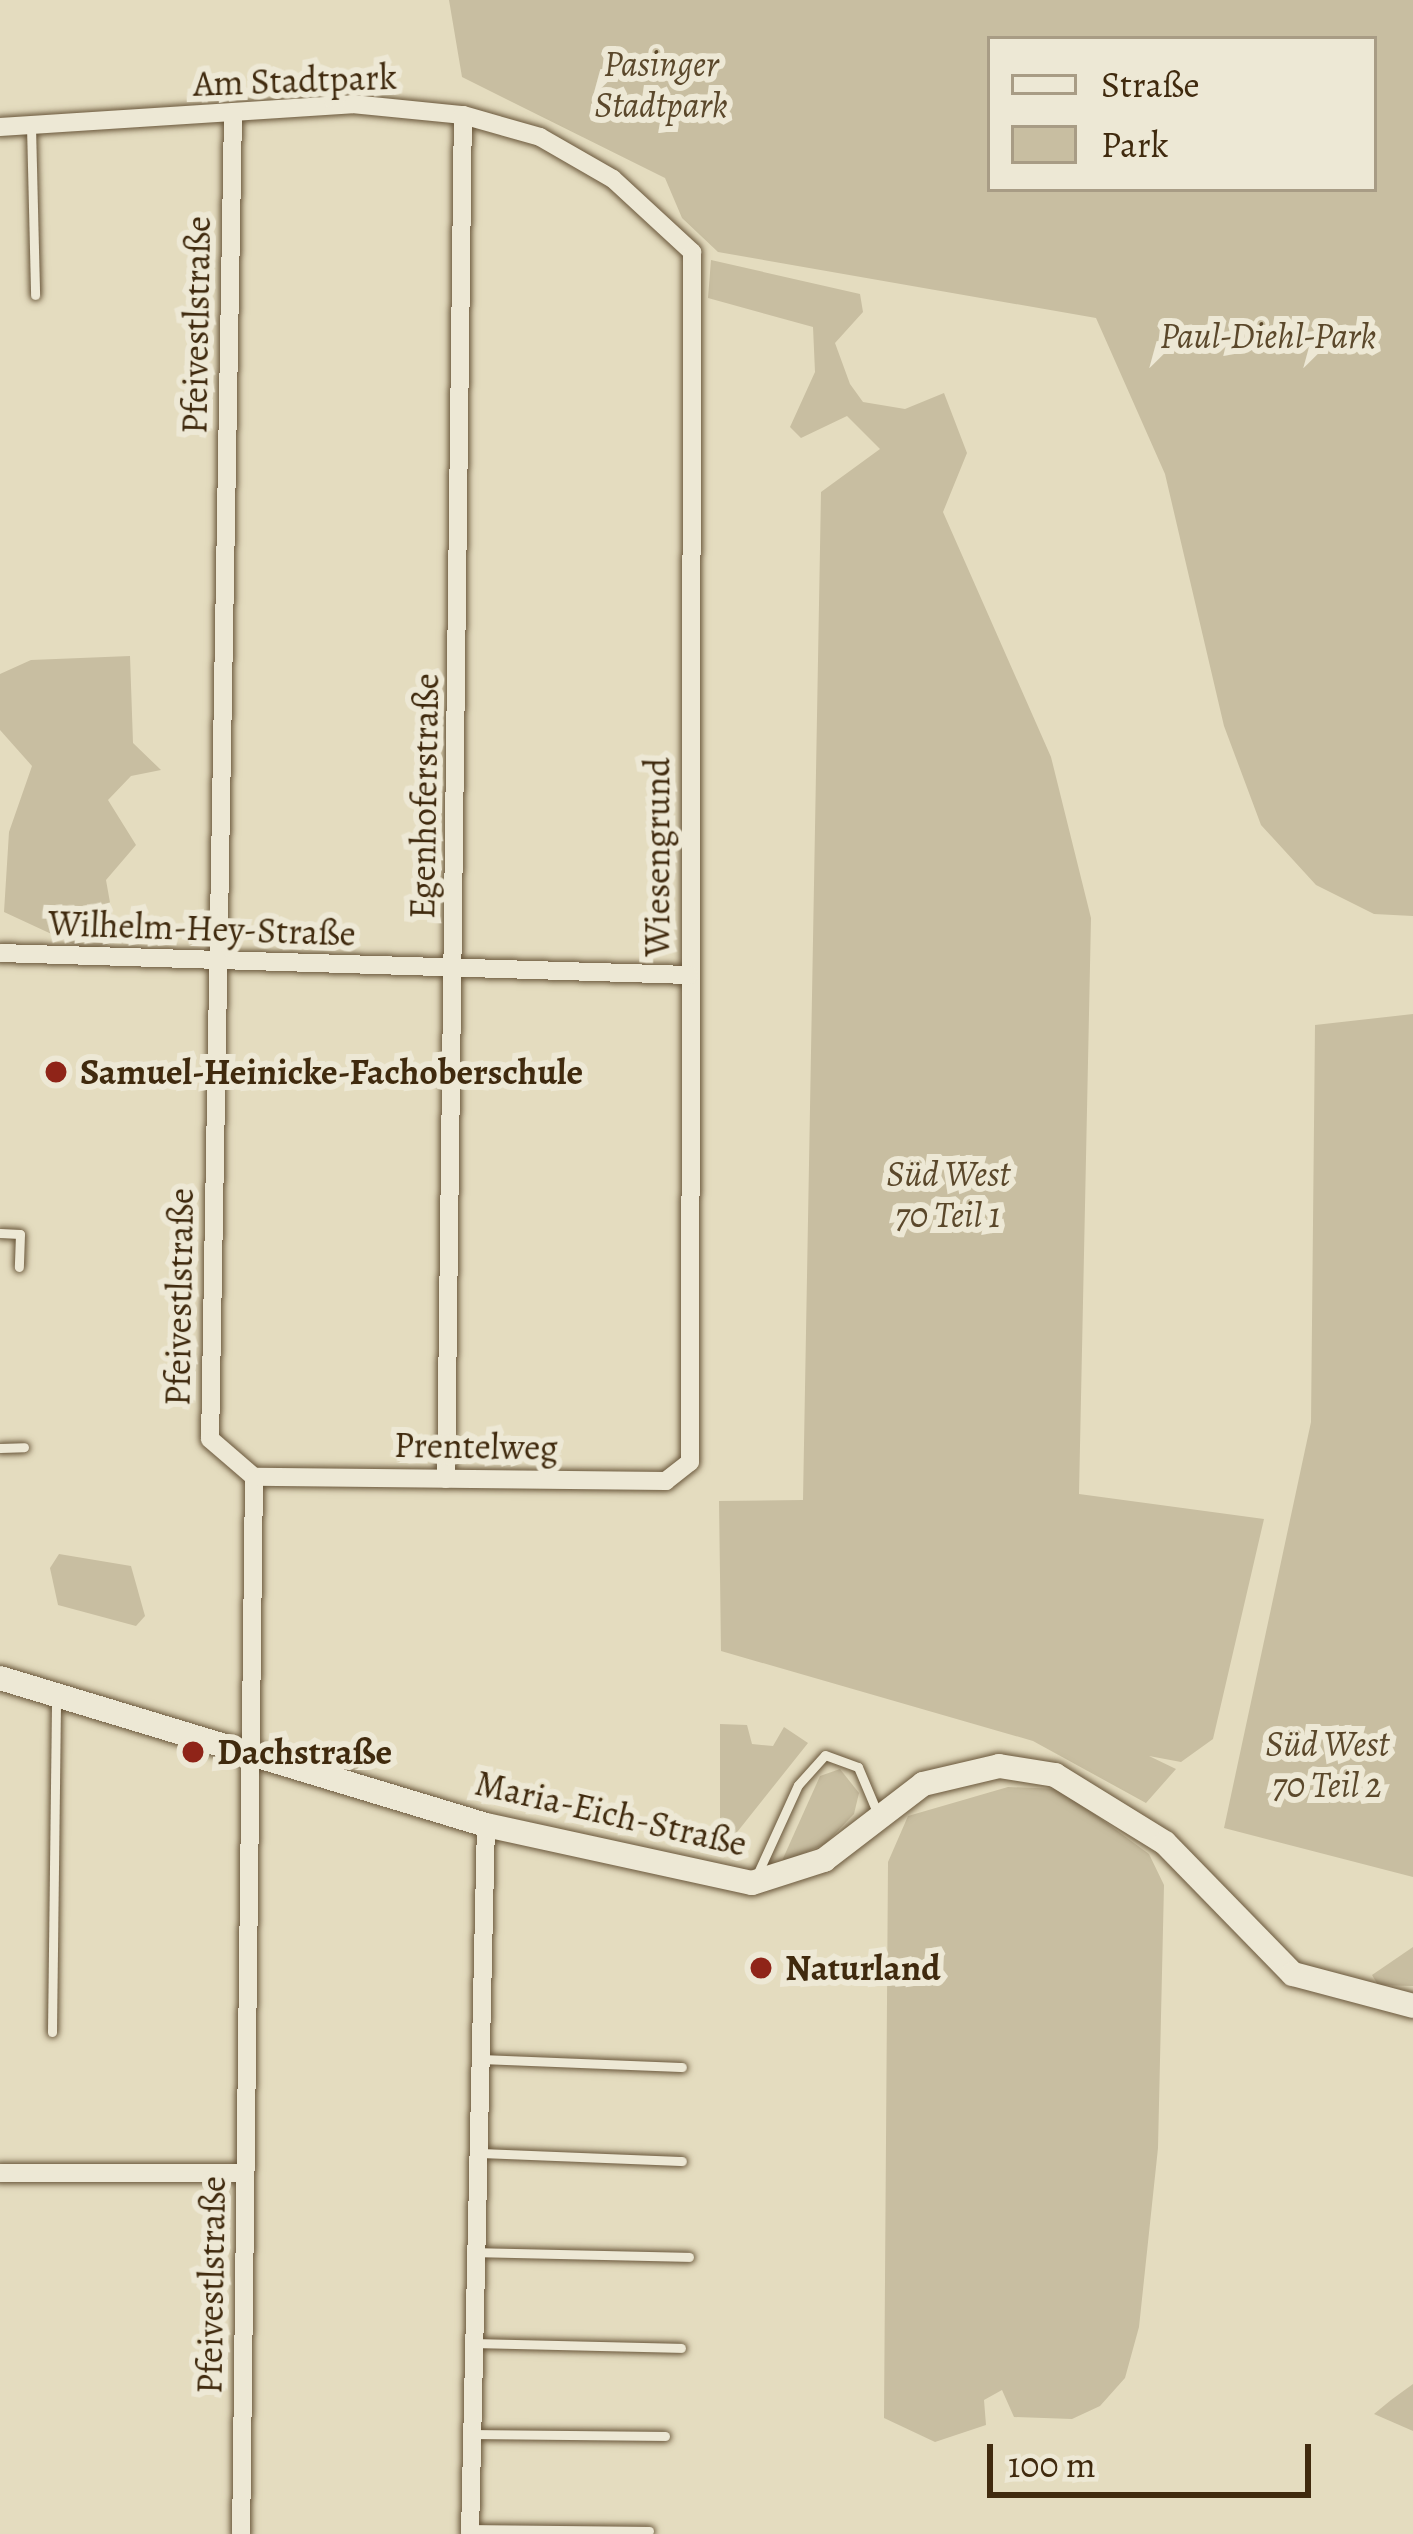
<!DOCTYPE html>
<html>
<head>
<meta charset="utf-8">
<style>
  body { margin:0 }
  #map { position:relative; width:1413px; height:2534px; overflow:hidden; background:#e4dcbf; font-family:Alegreya,serif }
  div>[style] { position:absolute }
  .green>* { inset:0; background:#c8bea1 }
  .roads { filter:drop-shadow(0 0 3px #69563a) drop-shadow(0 0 3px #69563a) }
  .lane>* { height:9px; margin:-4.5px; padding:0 4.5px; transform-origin:4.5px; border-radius:4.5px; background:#ede8d5 }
  .street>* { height:18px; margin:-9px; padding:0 9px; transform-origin:9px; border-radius:9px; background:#ede8d5 }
  .secondary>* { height:24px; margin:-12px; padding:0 12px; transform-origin:12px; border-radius:12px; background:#ede8d5 }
  .dots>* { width:33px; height:33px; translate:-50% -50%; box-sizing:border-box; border:6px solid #ede8d5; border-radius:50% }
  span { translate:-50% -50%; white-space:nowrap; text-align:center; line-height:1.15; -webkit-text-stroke:12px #ede8d5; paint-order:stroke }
  .park-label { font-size:36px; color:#5b482b; font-style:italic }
  .street-label { font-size:36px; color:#402a0e }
  .poi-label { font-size:36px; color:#402a0e; font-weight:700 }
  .left { translate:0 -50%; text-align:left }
  .legend { position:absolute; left:987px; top:36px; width:390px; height:156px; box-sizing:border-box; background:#ede8d5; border:3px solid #a89c85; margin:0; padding:15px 21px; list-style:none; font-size:36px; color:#402a0e }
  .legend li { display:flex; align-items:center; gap:24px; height:60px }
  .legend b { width:60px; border:3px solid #a89c85 }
  .scale { position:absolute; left:987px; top:2444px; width:324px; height:54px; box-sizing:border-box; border:6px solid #402a0e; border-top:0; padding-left:15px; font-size:36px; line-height:42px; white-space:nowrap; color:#402a0e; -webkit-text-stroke:9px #ede8d5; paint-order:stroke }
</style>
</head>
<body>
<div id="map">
  <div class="green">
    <div style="clip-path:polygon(evenodd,449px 0,1413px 0,1413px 916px,1374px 914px,1316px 885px,1261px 825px,1224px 726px,1165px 474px,1096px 318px,718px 252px,682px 218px,665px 178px,462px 77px,449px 0,990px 39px,1374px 39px,1374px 189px,990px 189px,990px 39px)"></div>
    <div style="clip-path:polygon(711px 260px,860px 294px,863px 312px,835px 343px,850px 384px,863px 402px,905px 409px,944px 393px,967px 453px,943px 512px,1051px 757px,1091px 918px,1079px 1494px,1264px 1519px,1213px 1739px,1181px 1762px,1149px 1756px,1176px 1769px,1146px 1803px,1033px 1741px,721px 1651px,719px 1501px,803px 1500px,821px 492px,880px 449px,847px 416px,801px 438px,790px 427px,815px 372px,813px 327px,708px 298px)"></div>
    <div style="clip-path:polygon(130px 656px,133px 743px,161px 770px,131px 776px,108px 800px,136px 845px,106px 880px,117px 942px,86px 950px,4px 912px,9px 832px,32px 766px,0 730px,0 674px,31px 660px)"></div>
    <div style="clip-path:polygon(1413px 1014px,1413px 1877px,1224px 1828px,1311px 1422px,1315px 1025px)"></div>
    <div style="clip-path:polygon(59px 1554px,131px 1566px,145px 1616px,136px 1626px,58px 1605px,50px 1568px)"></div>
    <div style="clip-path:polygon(720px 1724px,747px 1725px,752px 1744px,773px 1746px,784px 1727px,808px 1743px,734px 1836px,723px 1835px,720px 1818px)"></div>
    <div style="clip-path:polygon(840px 1769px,859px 1793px,854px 1814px,825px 1844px,781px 1863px,820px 1776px)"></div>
    <div style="clip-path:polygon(1008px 1787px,1060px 1789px,1149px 1854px,1164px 1885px,1158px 2148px,1139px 2327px,1125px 2378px,1100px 2406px,1072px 2419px,1014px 2417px,1002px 2390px,984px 2400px,986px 2425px,935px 2442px,884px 2418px,888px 1862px,908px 1816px)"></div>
    <div style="clip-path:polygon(1413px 1947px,1413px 1986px,1378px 1985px,1372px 1975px)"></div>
    <div style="clip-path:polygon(1413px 2384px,1413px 2431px,1374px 2414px,1391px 2400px)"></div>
  </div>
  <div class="roads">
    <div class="lane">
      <div style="left:31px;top:126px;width:169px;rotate:88.6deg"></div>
      <div style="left:0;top:1233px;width:20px;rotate:3deg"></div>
      <div style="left:20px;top:1234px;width:33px;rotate:92deg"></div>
      <div style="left:0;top:1448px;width:24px;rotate:-2deg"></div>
      <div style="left:756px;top:1877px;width:101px;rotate:-65.5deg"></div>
      <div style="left:798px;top:1785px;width:40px;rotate:-48deg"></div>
      <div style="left:825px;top:1755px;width:35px;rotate:20deg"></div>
      <div style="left:858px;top:1767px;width:49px;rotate:67.1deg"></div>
      <div style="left:52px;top:2032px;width:333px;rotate:-89.3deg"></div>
      <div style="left:479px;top:2059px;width:203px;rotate:2.3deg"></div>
      <div style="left:479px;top:2153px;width:203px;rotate:2.3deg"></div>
      <div style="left:474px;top:2252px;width:215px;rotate:1.3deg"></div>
      <div style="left:477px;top:2343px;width:204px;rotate:1.4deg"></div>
      <div style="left:473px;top:2434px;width:192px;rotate:0.6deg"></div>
      <div style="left:470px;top:2529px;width:179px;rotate:0.6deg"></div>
    </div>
    <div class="street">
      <div style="left:233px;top:113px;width:1326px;rotate:90.99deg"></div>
      <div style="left:210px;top:1439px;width:58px;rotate:40.8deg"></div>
      <div style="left:254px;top:1477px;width:1057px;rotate:90.7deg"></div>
      <div style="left:0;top:127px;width:353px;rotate:-3.7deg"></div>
      <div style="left:352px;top:104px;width:112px;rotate:5.7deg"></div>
      <div style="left:463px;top:115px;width:80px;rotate:15.9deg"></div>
      <div style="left:540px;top:137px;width:84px;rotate:29.9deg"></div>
      <div style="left:613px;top:179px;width:108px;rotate:42.7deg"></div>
      <div style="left:692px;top:252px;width:1210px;rotate:90.09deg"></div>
      <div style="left:690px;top:1462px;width:31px;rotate:142deg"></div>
      <div style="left:666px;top:1481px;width:412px;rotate:-179.4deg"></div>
      <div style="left:0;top:953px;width:689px;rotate:1.83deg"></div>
      <div style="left:446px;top:1479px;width:1364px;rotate:-89.29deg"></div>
      <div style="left:0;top:2173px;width:245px"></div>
      <div style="left:470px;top:2534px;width:709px;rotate:-88.71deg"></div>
    </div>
    <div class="secondary">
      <div style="left:0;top:1678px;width:508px;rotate:16.83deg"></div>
      <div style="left:486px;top:1825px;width:272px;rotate:12.3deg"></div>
      <div style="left:752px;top:1883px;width:76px;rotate:-17.7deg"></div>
      <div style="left:824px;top:1860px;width:125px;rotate:-37.5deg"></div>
      <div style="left:923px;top:1784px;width:78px;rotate:-13.3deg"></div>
      <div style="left:999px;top:1766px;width:57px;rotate:9.1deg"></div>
      <div style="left:1055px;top:1775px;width:129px;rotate:31.7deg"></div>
      <div style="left:1165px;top:1843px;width:183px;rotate:45.7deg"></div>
      <div style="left:1293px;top:1974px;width:124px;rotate:14.9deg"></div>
    </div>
  </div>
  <div class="dots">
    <div style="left:56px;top:1072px;background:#8f2418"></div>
    <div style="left:193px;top:1752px;background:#8f2418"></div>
    <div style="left:761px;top:1968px;background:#8f2418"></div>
  </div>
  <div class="park-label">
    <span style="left:661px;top:84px">Pasinger<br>Stadtpark</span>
    <span style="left:1268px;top:336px">Paul-Diehl-Park</span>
    <span style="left:948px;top:1194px">Süd West<br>70 Teil 1</span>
    <span style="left:1327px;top:1764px">Süd West<br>70 Teil 2</span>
  </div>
  <div class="street-label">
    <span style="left:295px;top:80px;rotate:-2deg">Am Stadtpark</span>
    <span style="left:196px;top:325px;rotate:-89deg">Pfeivestlstraße</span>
    <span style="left:424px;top:796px;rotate:-89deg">Egenhoferstraße</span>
    <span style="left:657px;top:857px;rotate:-90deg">Wiesengrund</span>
    <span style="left:202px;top:928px;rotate:2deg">Wilhelm-Hey-Straße</span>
    <span style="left:179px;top:1297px;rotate:-89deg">Pfeivestlstraße</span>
    <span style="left:476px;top:1446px;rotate:1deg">Prentelweg</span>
    <span style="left:611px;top:1813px;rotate:13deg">Maria-Eich-Straße</span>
    <span style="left:211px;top:2285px;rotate:-89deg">Pfeivestlstraße</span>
  </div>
  <div class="poi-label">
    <span class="left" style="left:80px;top:1072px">Samuel-Heinicke-Fachoberschule</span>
    <span class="left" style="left:217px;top:1752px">Dachstraße</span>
    <span class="left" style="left:785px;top:1968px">Naturland</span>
  </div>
  <ul class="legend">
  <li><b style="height:15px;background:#ede8d5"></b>Straße</li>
  <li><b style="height:33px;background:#c8bea1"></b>Park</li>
  </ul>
  <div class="scale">100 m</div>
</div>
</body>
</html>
